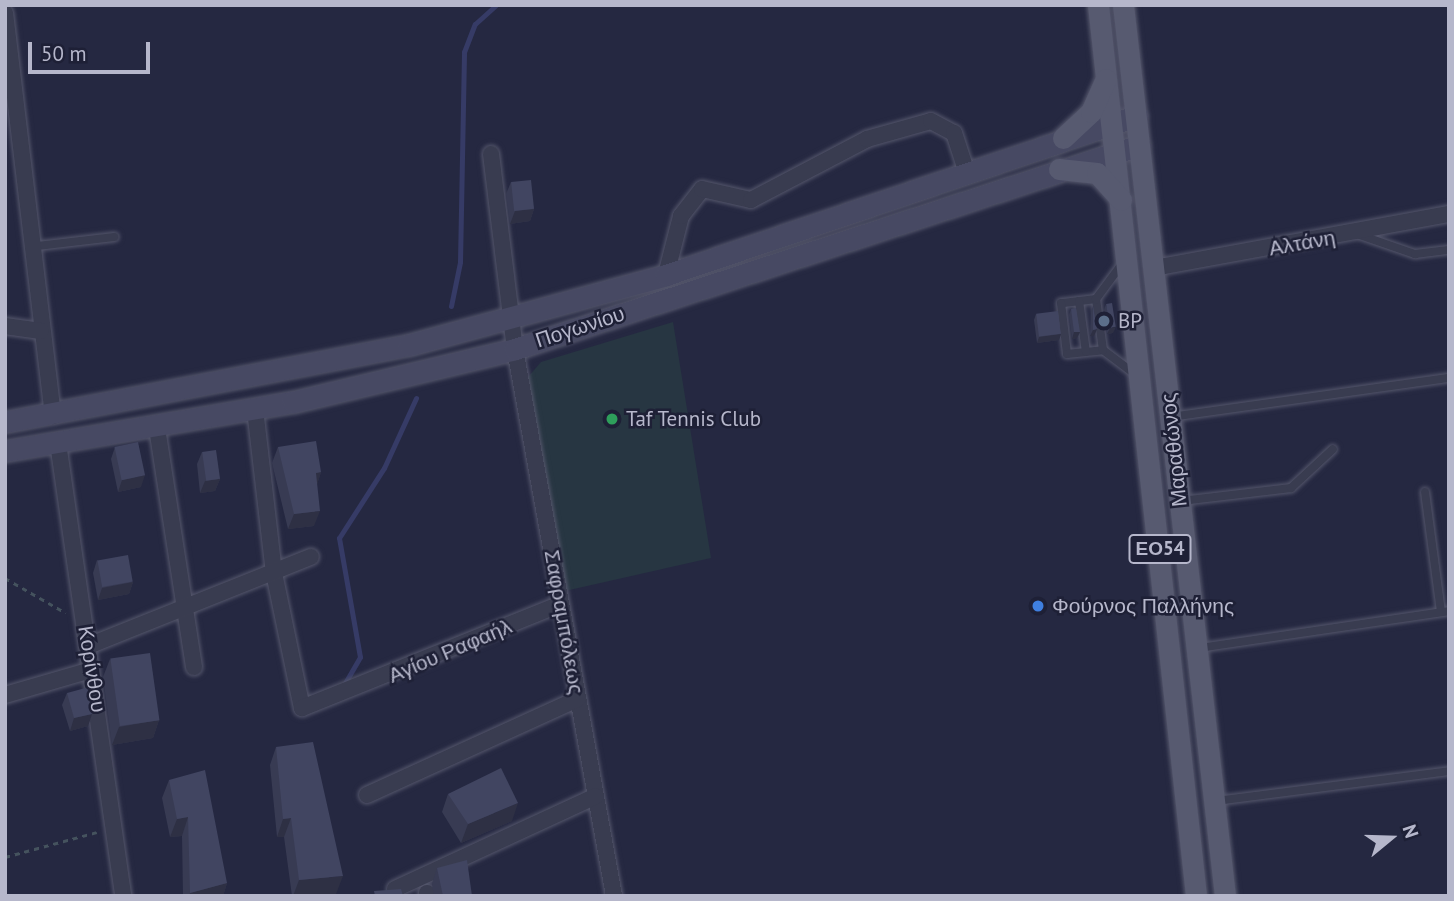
<!DOCTYPE html>
<html>
<head>
<meta charset="utf-8">
<style>
  body { margin:0 }
  #map { position:relative; width:1454px; height:901px; overflow:hidden; background:#252841; font-family:"PT Sans",sans-serif }
  div>[style] { position:absolute }
  .green>* { inset:0; background:#273642 }
  .stream>* { height:5px; margin:-2.5px; padding:0 2.5px; transform-origin:2.5px; border-radius:2.5px; background:#363b66 }
  .path>* { height:2.5px; margin-top:-1.25px; transform-origin:0; background:repeating-linear-gradient(90deg,#45535e 0 5px,transparent 0 10px) }
  .roads { filter:drop-shadow(0 0 2px #54566b) drop-shadow(0 0 2px #54566b) }
  .lane>* { height:8px; margin:-4px; padding:0 4px; transform-origin:4px; border-radius:4px; background:#393c50 }
  .street>* { height:16px; margin:-8px; padding:0 8px; transform-origin:8px; border-radius:8px; background:#393c50 }
  .secondary>* { height:21px; margin:-10.5px; padding:0 10.5px; transform-origin:10.5px; border-radius:10.5px; background:#474963 }
  .primary>* { height:21px; margin:-10.5px; padding:0 10.5px; transform-origin:10.5px; border-radius:10.5px; background:#575a70 }
  .wall>* { inset:0; background:#383b53 }
  .shaded-wall>* { inset:0; background:#2e3044 }
  .building>* { inset:0; background:#414561; transform-origin:0 0 }
  .dots>* { width:19px; height:19px; translate:-50% -50%; box-sizing:border-box; border:4px solid #1e2036; border-radius:50% }
  span { translate:-50% -50%; white-space:nowrap; text-align:center; line-height:1.15; -webkit-text-stroke:5px #1e2036; paint-order:stroke }
  .shield-label span { padding:2px 5px; background:#1e2036; border:2px solid; border-radius:5px; -webkit-text-stroke-width:0 }
  .shield-label { font-size:19px; color:#b6b7cb; font-weight:700 }
  .street-label { font-size:21px; color:#b6b7cb }
  .poi-label { font-size:21px; color:#b6b7cb }
  .left { translate:0 -50%; text-align:left }
  .frame { position:absolute; inset:0; border:7px solid #b6b7cb; pointer-events:none }
  .north { position:absolute; left:1356px; top:803px; width:70px; height:70px; -webkit-text-stroke:5px #1e2036; paint-order:stroke; rotate:71deg; font-size:19px; font-weight:700; line-height:28px; text-align:center; color:#b6b7cb }
  .north::after { content:''; display:block; margin:auto; width:24px; height:32px; background:#b6b7cb; clip-path:polygon(50% 0,100% 100%,50% 72%,0 100%) }
  .scale { position:absolute; left:28px; top:42px; width:122px; height:32px; box-sizing:border-box; border:4px solid #b6b7cb; border-top:0; padding-left:9px; font-size:21px; line-height:24px; white-space:nowrap; color:#b6b7cb; -webkit-text-stroke:5px #1e2036; paint-order:stroke }
</style>
</head>
<body>
<div id="map">
  <div class="green">
    <div style="clip-path:polygon(673px 322px,711px 558px,565px 591px,528px 377px,541px 362px)"></div>
  </div>
  <div class="stream">
    <div style="left:451px;top:306px;width:45px;rotate:-78.4deg"></div>
    <div style="left:460px;top:262px;width:210px;rotate:-88.9deg"></div>
    <div style="left:464px;top:52px;width:30px;rotate:-69deg"></div>
    <div style="left:475px;top:24px;width:28px;rotate:-42deg"></div>
    <div style="left:345px;top:683px;width:30px;rotate:-60deg"></div>
    <div style="left:360px;top:657px;width:121px;rotate:-100deg"></div>
    <div style="left:339px;top:538px;width:83px;rotate:-57.3deg"></div>
    <div style="left:384px;top:468px;width:77px;rotate:-65.4deg"></div>
  </div>
  <div class="path">
    <div style="left:5px;top:578px;width:70px;rotate:29.8deg"></div>
    <div style="left:5px;top:857px;width:95px;rotate:-15.2deg"></div>
  </div>
  <div class="roads">
    <div class="lane">
      <div style="left:1354px;top:233px;width:65px;rotate:19deg"></div>
      <div style="left:1415px;top:254px;width:34px;rotate:-7deg"></div>
      <div style="left:37px;top:246px;width:78px;rotate:-6.7deg"></div>
      <div style="left:1096px;top:299px;width:35px;rotate:173deg"></div>
      <div style="left:1061px;top:303px;width:51px;rotate:83.3deg"></div>
      <div style="left:1067px;top:354px;width:36px;rotate:-6deg"></div>
      <div style="left:1103px;top:350px;width:39px;rotate:37deg"></div>
      <div style="left:1079px;top:301px;width:51px;rotate:82.2deg"></div>
      <div style="left:1103px;top:350px;width:51px;rotate:-97.8deg"></div>
      <div style="left:1096px;top:299px;width:44px;rotate:-53.4deg"></div>
      <div style="left:1171px;top:417px;width:281px;rotate:-8deg"></div>
      <div style="left:1425px;top:492px;width:121px;rotate:82.4deg"></div>
      <div style="left:1181px;top:501px;width:111px;rotate:-6.7deg"></div>
      <div style="left:1291px;top:488px;width:57px;rotate:-42.9deg"></div>
      <div style="left:1199px;top:648px;width:253px;rotate:-8.4deg"></div>
      <div style="left:1216px;top:801px;width:235px;rotate:-7.3deg"></div>
    </div>
    <div class="street">
      <div style="left:5px;top:13px;width:406px;rotate:83.2deg"></div>
      <div style="left:491px;top:154px;width:196px;rotate:83deg"></div>
      <div style="left:515px;top:349px;width:556px;rotate:79.74deg"></div>
      <div style="left:1154px;top:268px;width:300px;rotate:-10.4deg"></div>
      <div style="left:666px;top:275px;width:61px;rotate:-75.7deg"></div>
      <div style="left:681px;top:216px;width:34px;rotate:-52deg"></div>
      <div style="left:702px;top:189px;width:50px;rotate:12.7deg"></div>
      <div style="left:751px;top:200px;width:131px;rotate:-27.7deg"></div>
      <div style="left:867px;top:139px;width:66px;rotate:-15.7deg"></div>
      <div style="left:931px;top:121px;width:26px;rotate:28deg"></div>
      <div style="left:954px;top:133px;width:42px;rotate:72deg"></div>
      <div style="left:5px;top:326px;width:36px;rotate:8deg"></div>
      <div style="left:255px;top:409px;width:165px;rotate:83.4deg"></div>
      <div style="left:274px;top:573px;width:138px;rotate:78.3deg"></div>
      <div style="left:302px;top:708px;width:279px;rotate:-21.9deg"></div>
      <div style="left:157px;top:428px;width:242px;rotate:81.2deg"></div>
      <div style="left:58px;top:443px;width:458px;rotate:81.8deg"></div>
      <div style="left:88px;top:646px;width:240px;rotate:-21.8deg"></div>
      <div style="left:5px;top:695px;width:90px;rotate:-16.2deg"></div>
      <div style="left:367px;top:795px;width:232px;rotate:-24.5deg"></div>
      <div style="left:395px;top:889px;width:221px;rotate:-24.8deg"></div>
      <div style="left:427px;top:893px;width:3px;rotate:90deg"></div>
    </div>
    <div class="secondary">
      <div style="left:5px;top:422px;width:411px;rotate:-10.8deg"></div>
      <div style="left:409px;top:345px;width:266px;rotate:-15.2deg"></div>
      <div style="left:666px;top:275px;width:497px;rotate:-18.7deg"></div>
      <div style="left:5px;top:451px;width:292px;rotate:-9.7deg"></div>
      <div style="left:293px;top:402px;width:228px;rotate:-13.4deg"></div>
      <div style="left:515px;top:349px;width:657px;rotate:-18.08deg"></div>
    </div>
    <div class="primary">
      <div style="left:1098px;top:5px;width:896px;rotate:83.72deg"></div>
      <div style="left:1123px;top:5px;width:897px;rotate:83.47deg"></div>
      <div style="left:1063px;top:138px;width:38px;rotate:-43deg"></div>
      <div style="left:1091px;top:112px;width:36px;rotate:-66deg"></div>
      <div style="left:1059px;top:169px;width:38px;rotate:6deg"></div>
      <div style="left:1097px;top:173px;width:36px;rotate:48deg"></div>
    </div>
  </div>
  <div class="wall">
    <div style="clip-path:polygon(511px 182px,534px 209px,530px 221px,510px 224px,506px 194px)"></div>
    <div style="clip-path:polygon(1106px 304px,1113px 333px,1107px 334px,1104px 310px)"></div>
    <div style="clip-path:polygon(1093px 306px,1097px 329px,1094px 336px,1090px 336px,1091px 312px)"></div>
    <div style="clip-path:polygon(1071px 309px,1080px 332px,1077px 338px,1072px 339px,1069px 315px)"></div>
    <div style="clip-path:polygon(1036px 314px,1061px 334px,1059px 340px,1037px 343px,1034px 320px)"></div>
    <div style="clip-path:polygon(115px 447px,141px 487px,118px 492px,111px 459px)"></div>
    <div style="clip-path:polygon(278px 447px,321px 472px,317px 484px,314px 526px,288px 529px,272px 463px)"></div>
    <div style="clip-path:polygon(202px 452px,220px 479px,215px 491px,200px 493px,197px 464px)"></div>
    <div style="clip-path:polygon(97px 560px,133px 582px,129px 594px,98px 600px,93px 573px)"></div>
    <div style="clip-path:polygon(110px 659px,159px 720px,153px 738px,112px 745px,103px 677px)"></div>
    <div style="clip-path:polygon(67px 693px,92px 714px,88px 726px,70px 731px,62px 705px)"></div>
    <div style="clip-path:polygon(276px 747px,336px 894px,319px 896px,292px 896px,284px 837px,277px 837px,270px 765px)"></div>
    <div style="clip-path:polygon(169px 780px,227px 883px,223px 896px,183px 896px,182px 836px,170px 837px,162px 798px)"></div>
    <div style="clip-path:polygon(448px 794px,512px 821px,461px 843px,442px 812px)"></div>
    <div style="clip-path:polygon(437px 868px,472px 896px,434px 896px,432px 884px)"></div>
  </div>
  <div class="shaded-wall">
    <div style="clip-path:polygon(534px 209px,530px 221px,510px 224px,515px 211px)"></div>
    <div style="clip-path:polygon(1116px 327px,1113px 333px,1107px 334px,1110px 328px)"></div>
    <div style="clip-path:polygon(1097px 329px,1094px 336px,1090px 336px,1093px 330px)"></div>
    <div style="clip-path:polygon(1074px 332px,1080px 332px,1077px 338px,1072px 339px)"></div>
    <div style="clip-path:polygon(1061px 334px,1059px 340px,1037px 343px,1039px 337px)"></div>
    <div style="clip-path:polygon(321px 472px,316px 488px,316px 473px)"></div>
    <div style="clip-path:polygon(145px 475px,141px 487px,118px 492px,122px 480px)"></div>
    <div style="clip-path:polygon(220px 479px,215px 491px,200px 493px,205px 481px)"></div>
    <div style="clip-path:polygon(320px 511px,314px 526px,288px 529px,294px 514px)"></div>
    <div style="clip-path:polygon(133px 582px,129px 594px,98px 600px,102px 588px)"></div>
    <div style="clip-path:polygon(92px 714px,88px 726px,70px 731px,74px 718px)"></div>
    <div style="clip-path:polygon(159px 720px,153px 738px,112px 745px,119px 727px)"></div>
    <div style="clip-path:polygon(518px 803px,512px 821px,461px 843px,468px 824px)"></div>
    <div style="clip-path:polygon(188px 817px,182px 836px,170px 837px,177px 819px)"></div>
    <div style="clip-path:polygon(291px 818px,284px 837px,277px 837px,283px 819px)"></div>
    <div style="clip-path:polygon(343px 876px,336px 894px,319px 896px,293px 896px,299px 880px)"></div>
    <div style="clip-path:polygon(227px 883px,223px 896px,189px 896px,190px 893px)"></div>
  </div>
  <div class="building">
    <div style="left:531px;top:180px;width:29px;height:20px;rotate:84deg"></div>
    <div style="left:1112px;top:303px;width:24px;height:6px;rotate:81deg"></div>
    <div style="clip-path:polygon(1093px 306px,1097px 329px,1093px 330px)"></div>
    <div style="clip-path:polygon(1076px 308px,1080px 332px,1074px 332px,1071px 309px)"></div>
    <div style="left:1058px;top:311px;width:23px;height:22px;rotate:83deg"></div>
    <div style="clip-path:polygon(316px 441px,321px 472px,316px 473px,320px 511px,294px 514px,278px 447px)"></div>
    <div style="left:138px;top:442px;width:34px;height:24px;rotate:78deg"></div>
    <div style="left:216px;top:450px;width:29px;height:14px;rotate:82deg"></div>
    <div style="left:128px;top:555px;width:27px;height:31px;rotate:80deg"></div>
    <div style="left:150px;top:653px;width:68px;height:40px;rotate:82deg"></div>
    <div style="clip-path:polygon(89px 687px,92px 714px,74px 718px,67px 693px)"></div>
    <div style="clip-path:polygon(313px 742px,343px 876px,299px 880px,291px 818px,283px 819px,276px 747px)"></div>
    <div style="clip-path:polygon(501px 768px,518px 803px,468px 824px,448px 794px)"></div>
    <div style="clip-path:polygon(205px 770px,227px 883px,190px 893px,188px 817px,177px 819px,169px 780px)"></div>
    <div style="clip-path:polygon(467px 860px,472px 896px,443px 896px,437px 868px)"></div>
    <div style="clip-path:polygon(401px 889px,403px 896px,375px 896px,374px 891px)"></div>
  </div>
  <div class="dots">
    <div style="left:1104px;top:321px;background:#5c6f8a"></div>
    <div style="left:612px;top:419px;background:#2e9e5b"></div>
    <div style="left:1038px;top:606px;background:#3f7fe0"></div>
  </div>
  <div class="shield-label">
    <span style="left:1160px;top:549px">ΕΟ54</span>
  </div>
  <div class="street-label">
    <span style="left:1302px;top:243px;rotate:-10deg">Αλτάνη</span>
    <span style="left:580px;top:327px;rotate:-18deg">Πογωνίου</span>
    <span style="left:1174px;top:450px;rotate:-96deg">Μαραθώνος</span>
    <span style="left:564px;top:622px;rotate:80deg">Σαφραμπόλεως</span>
    <span style="left:450px;top:651px;rotate:-23deg">Αγίου Ραφαήλ</span>
    <span style="left:92px;top:669px;rotate:81deg">Κορίνθου</span>
  </div>
  <div class="poi-label">
    <span class="left" style="left:1118px;top:321px">BP</span>
    <span class="left" style="left:626px;top:419px">Taf Tennis Club</span>
    <span class="left" style="left:1052px;top:606px">Φούρνος Παλλήνης</span>
  </div>
  <div class="frame"></div>
  <div class="north">N</div>
  <div class="scale">50 m</div>
</div>
</body>
</html>
